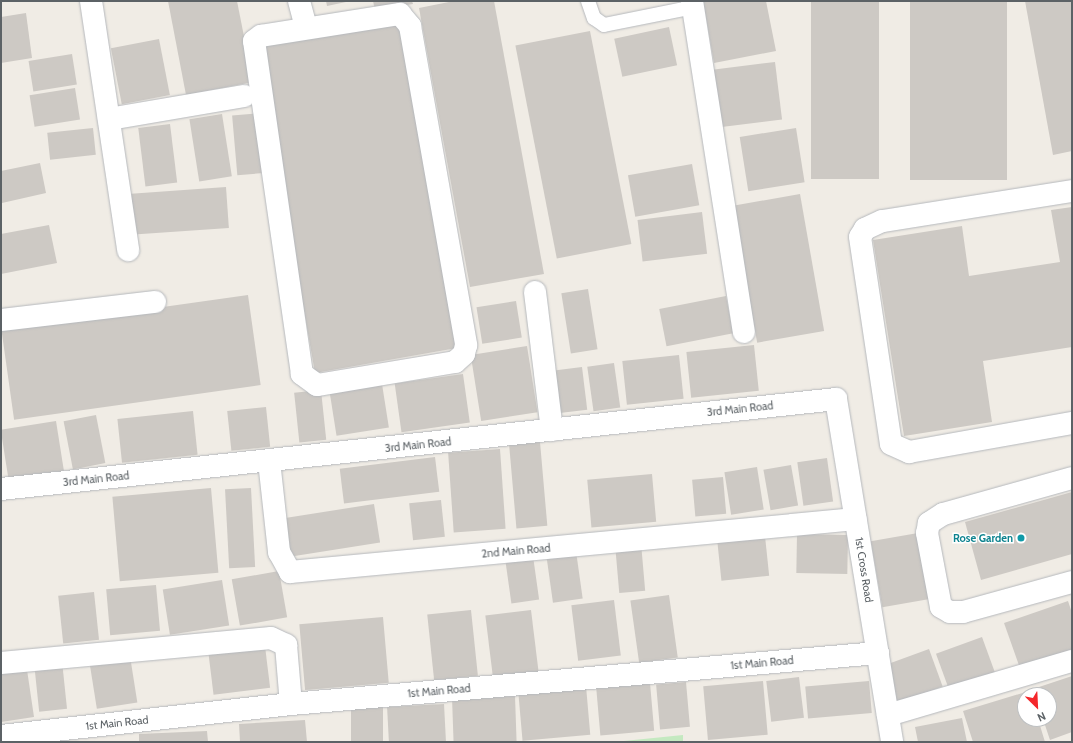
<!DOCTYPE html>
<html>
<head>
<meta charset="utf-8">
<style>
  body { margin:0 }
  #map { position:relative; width:1073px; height:743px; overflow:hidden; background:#f0ece5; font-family:Cabin,sans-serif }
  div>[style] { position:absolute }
  .green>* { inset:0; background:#c4e9c0 }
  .building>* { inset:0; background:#cdc9c4; transform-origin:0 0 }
  .roads { filter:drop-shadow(0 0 1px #b5b8bc) drop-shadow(0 0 1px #b5b8bc) }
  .lane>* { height:14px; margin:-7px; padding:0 7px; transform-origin:7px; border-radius:7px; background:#fff }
  .street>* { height:22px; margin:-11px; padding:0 11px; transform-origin:11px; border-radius:11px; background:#fff }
  .dots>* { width:11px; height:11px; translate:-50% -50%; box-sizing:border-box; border:2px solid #fff; border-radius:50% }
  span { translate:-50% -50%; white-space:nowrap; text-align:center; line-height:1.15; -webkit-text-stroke:3px #fff; paint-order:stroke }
  .street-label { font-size:11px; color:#5c6266 }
  .culture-label { font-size:11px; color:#0d838f; font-weight:700 }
  .right { translate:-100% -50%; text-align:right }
  .frame { position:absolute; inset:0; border:2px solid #5c6266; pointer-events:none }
  .north { position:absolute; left:1017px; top:687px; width:40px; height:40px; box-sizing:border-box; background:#fff; border:1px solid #bec0c2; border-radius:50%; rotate:156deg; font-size:11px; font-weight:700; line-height:16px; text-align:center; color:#5c6266 }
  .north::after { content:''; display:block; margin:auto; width:14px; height:18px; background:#f4272b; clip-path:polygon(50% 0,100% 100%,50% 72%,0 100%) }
</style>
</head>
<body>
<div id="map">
  <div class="green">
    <div style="clip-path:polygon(683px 735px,683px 742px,614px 742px)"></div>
  </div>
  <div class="building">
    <div style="clip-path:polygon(168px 1px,237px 1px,253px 82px,186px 95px)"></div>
    <div style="clip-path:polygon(326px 1px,346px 1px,346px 2px,327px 6px)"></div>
    <div style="clip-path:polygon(373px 1px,412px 1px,413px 4px,375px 10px)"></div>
    <div style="clip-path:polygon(454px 1px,494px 1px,544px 274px,470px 287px,419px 8px)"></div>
    <div style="clip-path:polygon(703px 1px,766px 1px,776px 51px,714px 63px)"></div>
    <div style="left:811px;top:1px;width:68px;height:178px"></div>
    <div style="left:910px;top:1px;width:97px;height:179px"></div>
    <div style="clip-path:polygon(1025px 1px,1072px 1px,1072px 151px,1053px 155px)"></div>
    <div style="clip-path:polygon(26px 13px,32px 58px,1px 63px,1px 17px)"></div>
    <div style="left:399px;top:20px;width:333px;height:144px;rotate:80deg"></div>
    <div style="left:669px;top:27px;width:39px;height:56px;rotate:78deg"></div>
    <div style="left:590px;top:31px;width:217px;height:76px;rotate:79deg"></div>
    <div style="left:159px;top:39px;width:57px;height:49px;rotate:79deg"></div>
    <div style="left:72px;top:54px;width:31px;height:44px;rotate:81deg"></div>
    <div style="left:775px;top:62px;width:58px;height:65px;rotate:83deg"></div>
    <div style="left:75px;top:88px;width:32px;height:46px;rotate:81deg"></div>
    <div style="left:261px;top:113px;width:60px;height:29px;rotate:85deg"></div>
    <div style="left:222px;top:114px;width:63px;height:33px;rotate:81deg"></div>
    <div style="left:170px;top:124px;width:59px;height:32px;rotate:83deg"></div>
    <div style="left:93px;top:128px;width:27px;height:46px;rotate:84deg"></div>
    <div style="left:796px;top:128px;width:55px;height:57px;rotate:81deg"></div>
    <div style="clip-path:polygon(40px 163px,46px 193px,2px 203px,1px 171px)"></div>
    <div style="left:692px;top:164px;width:42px;height:65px;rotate:80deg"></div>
    <div style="left:226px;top:187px;width:41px;height:95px;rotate:86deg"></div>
    <div style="left:800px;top:194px;width:139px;height:68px;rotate:80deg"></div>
    <div style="clip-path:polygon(1072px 207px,1072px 347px,983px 361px,992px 422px,904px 436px,873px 240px,962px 226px,969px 276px,1060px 262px,1051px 210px)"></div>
    <div style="left:702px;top:212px;width:42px;height:65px;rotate:83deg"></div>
    <div style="clip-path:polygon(49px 225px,57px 263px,1px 274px,1px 234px)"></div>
    <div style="left:588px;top:289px;width:61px;height:27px;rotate:81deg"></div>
    <div style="left:248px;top:295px;width:91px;height:249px;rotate:82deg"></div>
    <div style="left:726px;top:296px;width:38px;height:68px;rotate:79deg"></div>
    <div style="left:516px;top:301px;width:37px;height:40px;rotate:81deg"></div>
    <div style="left:754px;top:345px;width:46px;height:68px;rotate:84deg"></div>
    <div style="left:527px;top:346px;width:67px;height:57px;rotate:81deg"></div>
    <div style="left:679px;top:355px;width:44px;height:57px;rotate:84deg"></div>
    <div style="left:614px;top:363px;width:45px;height:27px;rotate:82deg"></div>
    <div style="left:582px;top:367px;width:43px;height:32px;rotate:83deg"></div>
    <div style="left:463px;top:374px;width:49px;height:69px;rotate:82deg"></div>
    <div style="left:382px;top:384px;width:44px;height:53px;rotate:81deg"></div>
    <div style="left:321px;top:390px;width:50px;height:27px;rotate:84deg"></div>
    <div style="left:266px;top:407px;width:40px;height:39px;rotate:84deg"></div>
    <div style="left:193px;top:411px;width:44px;height:76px;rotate:84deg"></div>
    <div style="left:96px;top:415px;width:49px;height:33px;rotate:79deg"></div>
    <div style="left:56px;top:421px;width:51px;height:56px;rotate:81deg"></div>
    <div style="left:540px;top:442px;width:84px;height:31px;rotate:85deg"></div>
    <div style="left:500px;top:449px;width:80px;height:52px;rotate:86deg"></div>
    <div style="left:435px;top:457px;width:35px;height:96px;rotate:83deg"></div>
    <div style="left:827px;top:458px;width:44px;height:30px;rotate:82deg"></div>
    <div style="left:791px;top:465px;width:41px;height:28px;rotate:80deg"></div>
    <div style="left:757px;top:467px;width:43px;height:33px;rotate:81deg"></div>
    <div style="left:652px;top:474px;width:48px;height:65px;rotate:85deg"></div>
    <div style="left:723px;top:477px;width:37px;height:31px;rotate:85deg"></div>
    <div style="left:211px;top:488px;width:85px;height:99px;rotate:85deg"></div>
    <div style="left:251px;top:488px;width:79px;height:26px;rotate:87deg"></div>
    <div style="clip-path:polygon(1072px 492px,1072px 554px,981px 580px,965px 522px)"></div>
    <div style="left:441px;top:500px;width:37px;height:32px;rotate:84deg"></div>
    <div style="left:374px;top:504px;width:39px;height:93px;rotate:81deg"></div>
    <div style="left:918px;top:533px;width:67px;height:48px;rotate:80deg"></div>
    <div style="left:797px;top:534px;width:51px;height:39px;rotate:1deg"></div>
    <div style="left:765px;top:536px;width:40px;height:48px;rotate:84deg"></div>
    <div style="left:641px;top:543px;width:48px;height:26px;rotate:85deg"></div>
    <div style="left:576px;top:551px;width:48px;height:30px;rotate:82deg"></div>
    <div style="left:533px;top:556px;width:44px;height:28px;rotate:82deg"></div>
    <div style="left:279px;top:571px;width:47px;height:48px;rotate:80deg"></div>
    <div style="left:222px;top:580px;width:46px;height:60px;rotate:81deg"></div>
    <div style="left:156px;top:585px;width:46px;height:50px;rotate:85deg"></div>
    <div style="left:94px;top:592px;width:48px;height:36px;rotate:84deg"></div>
    <div style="left:669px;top:595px;width:63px;height:39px;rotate:82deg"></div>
    <div style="left:614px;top:600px;width:56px;height:43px;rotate:83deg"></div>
    <div style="clip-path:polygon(1068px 601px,1072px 613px,1072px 654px,1021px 671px,1004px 623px)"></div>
    <div style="left:471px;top:610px;width:66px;height:44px;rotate:84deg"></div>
    <div style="left:531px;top:610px;width:65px;height:46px;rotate:83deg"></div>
    <div style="left:383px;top:617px;width:66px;height:84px;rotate:85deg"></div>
    <div style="left:982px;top:637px;width:40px;height:49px;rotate:70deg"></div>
    <div style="left:265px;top:646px;width:42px;height:57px;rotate:83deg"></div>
    <div style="left:929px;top:649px;width:40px;height:48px;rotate:70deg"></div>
    <div style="left:130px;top:656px;width:47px;height:41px;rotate:81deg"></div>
    <div style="left:62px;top:661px;width:48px;height:28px;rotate:84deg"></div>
    <div style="clip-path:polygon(26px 663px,34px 717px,1px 722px,1px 667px)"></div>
    <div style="clip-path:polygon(1072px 676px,1072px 732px,1050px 740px,1043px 719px,1049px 719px,1049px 695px,1035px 695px,1033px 689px)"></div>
    <div style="left:799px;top:677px;width:41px;height:33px;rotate:83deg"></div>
    <div style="left:763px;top:681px;width:54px;height:60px;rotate:85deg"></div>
    <div style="left:869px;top:681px;width:32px;height:64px;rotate:85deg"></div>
    <div style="left:686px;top:682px;width:45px;height:30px;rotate:85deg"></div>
    <div style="left:650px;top:683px;width:48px;height:54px;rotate:85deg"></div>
    <div style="left:586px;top:686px;width:49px;height:68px;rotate:85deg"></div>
    <div style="clip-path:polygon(1029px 691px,1030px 695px,1025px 695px,1025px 719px,1038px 719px,1045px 742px,973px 742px,963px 711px)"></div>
    <div style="left:515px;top:696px;width:46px;height:63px;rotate:88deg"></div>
    <div style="left:444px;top:704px;width:38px;height:57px;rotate:87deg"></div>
    <div style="left:351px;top:705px;width:32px;height:37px"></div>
    <div style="clip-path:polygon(962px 718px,967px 742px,918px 742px,915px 727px)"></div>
    <div style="clip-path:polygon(305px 720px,307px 742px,240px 742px,239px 724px)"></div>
    <div style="clip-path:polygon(207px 731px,208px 742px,139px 742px,139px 734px)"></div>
  </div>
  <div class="roads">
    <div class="lane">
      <div style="left:588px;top:1px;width:18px;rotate:71deg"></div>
      <div style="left:594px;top:18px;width:12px;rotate:35deg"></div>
      <div style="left:604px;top:25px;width:91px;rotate:-11.4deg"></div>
    </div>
    <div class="street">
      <div style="left:91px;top:1px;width:252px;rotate:81.5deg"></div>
      <div style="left:299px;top:1px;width:28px;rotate:75deg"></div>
      <div style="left:692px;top:1px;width:335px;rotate:81.1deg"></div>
      <div style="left:400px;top:14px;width:16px;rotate:50deg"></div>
      <div style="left:410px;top:26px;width:324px;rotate:80deg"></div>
      <div style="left:466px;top:345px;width:9px;rotate:103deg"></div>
      <div style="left:464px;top:354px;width:12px;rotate:138deg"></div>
      <div style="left:455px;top:362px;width:140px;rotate:170.5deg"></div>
      <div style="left:317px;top:385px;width:19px;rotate:-144deg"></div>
      <div style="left:302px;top:374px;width:336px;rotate:-98.2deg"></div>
      <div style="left:254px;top:41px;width:9px;rotate:-36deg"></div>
      <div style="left:261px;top:36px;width:141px;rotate:-9deg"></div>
      <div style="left:109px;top:119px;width:137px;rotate:-9.7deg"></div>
      <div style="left:1072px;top:191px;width:192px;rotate:171deg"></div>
      <div style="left:882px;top:221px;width:19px;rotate:155deg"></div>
      <div style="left:865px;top:229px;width:9px;rotate:122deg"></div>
      <div style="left:860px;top:237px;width:209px;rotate:81.5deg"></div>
      <div style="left:891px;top:444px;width:20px;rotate:24deg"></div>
      <div style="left:909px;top:452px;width:166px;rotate:-10.1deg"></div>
      <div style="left:535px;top:292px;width:139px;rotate:83deg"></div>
      <div style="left:1px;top:320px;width:155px;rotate:-6.7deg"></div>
      <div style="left:269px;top:461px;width:92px;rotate:83.7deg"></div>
      <div style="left:279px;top:552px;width:23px;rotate:61deg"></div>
      <div style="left:290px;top:572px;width:568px;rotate:-5.35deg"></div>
      <div style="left:1072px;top:478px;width:134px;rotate:164.4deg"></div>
      <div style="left:943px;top:514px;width:17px;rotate:147deg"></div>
      <div style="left:929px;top:523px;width:10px;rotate:101deg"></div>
      <div style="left:927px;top:533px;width:75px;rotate:79.3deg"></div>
      <div style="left:941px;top:607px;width:10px;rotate:29deg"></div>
      <div style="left:950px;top:612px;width:13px"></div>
      <div style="left:963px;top:612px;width:113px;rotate:-15.4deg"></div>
      <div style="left:1px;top:489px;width:840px;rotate:-6.15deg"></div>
      <div style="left:836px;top:399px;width:348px;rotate:80.7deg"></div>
      <div style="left:1px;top:663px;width:271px;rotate:-5.3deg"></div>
      <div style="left:271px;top:638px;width:17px;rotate:25deg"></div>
      <div style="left:286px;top:645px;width:59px;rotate:85.2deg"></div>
      <div style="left:888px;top:715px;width:192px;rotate:-16.4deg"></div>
      <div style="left:1px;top:736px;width:292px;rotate:-6.3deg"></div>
      <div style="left:291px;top:704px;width:589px;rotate:-4.97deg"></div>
    </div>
  </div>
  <div class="dots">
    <div style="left:1021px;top:538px;background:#0f9aa8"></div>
  </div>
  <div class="street-label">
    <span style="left:740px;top:409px;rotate:-6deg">3rd Main Road</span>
    <span style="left:418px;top:445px;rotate:-6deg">3rd Main Road</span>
    <span style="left:96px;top:479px;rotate:-6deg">3rd Main Road</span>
    <span style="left:516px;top:551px;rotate:-5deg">2nd Main Road</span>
    <span style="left:864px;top:570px;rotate:81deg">1st Cross Road</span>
    <span style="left:762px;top:663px;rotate:-5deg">1st Main Road</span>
    <span style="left:439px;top:691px;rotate:-5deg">1st Main Road</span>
    <span style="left:117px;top:723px;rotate:-6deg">1st Main Road</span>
  </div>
  <div class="culture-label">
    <span class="right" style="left:1013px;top:538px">Rose Garden</span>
  </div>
  <div class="frame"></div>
  <div class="north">N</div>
</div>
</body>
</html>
